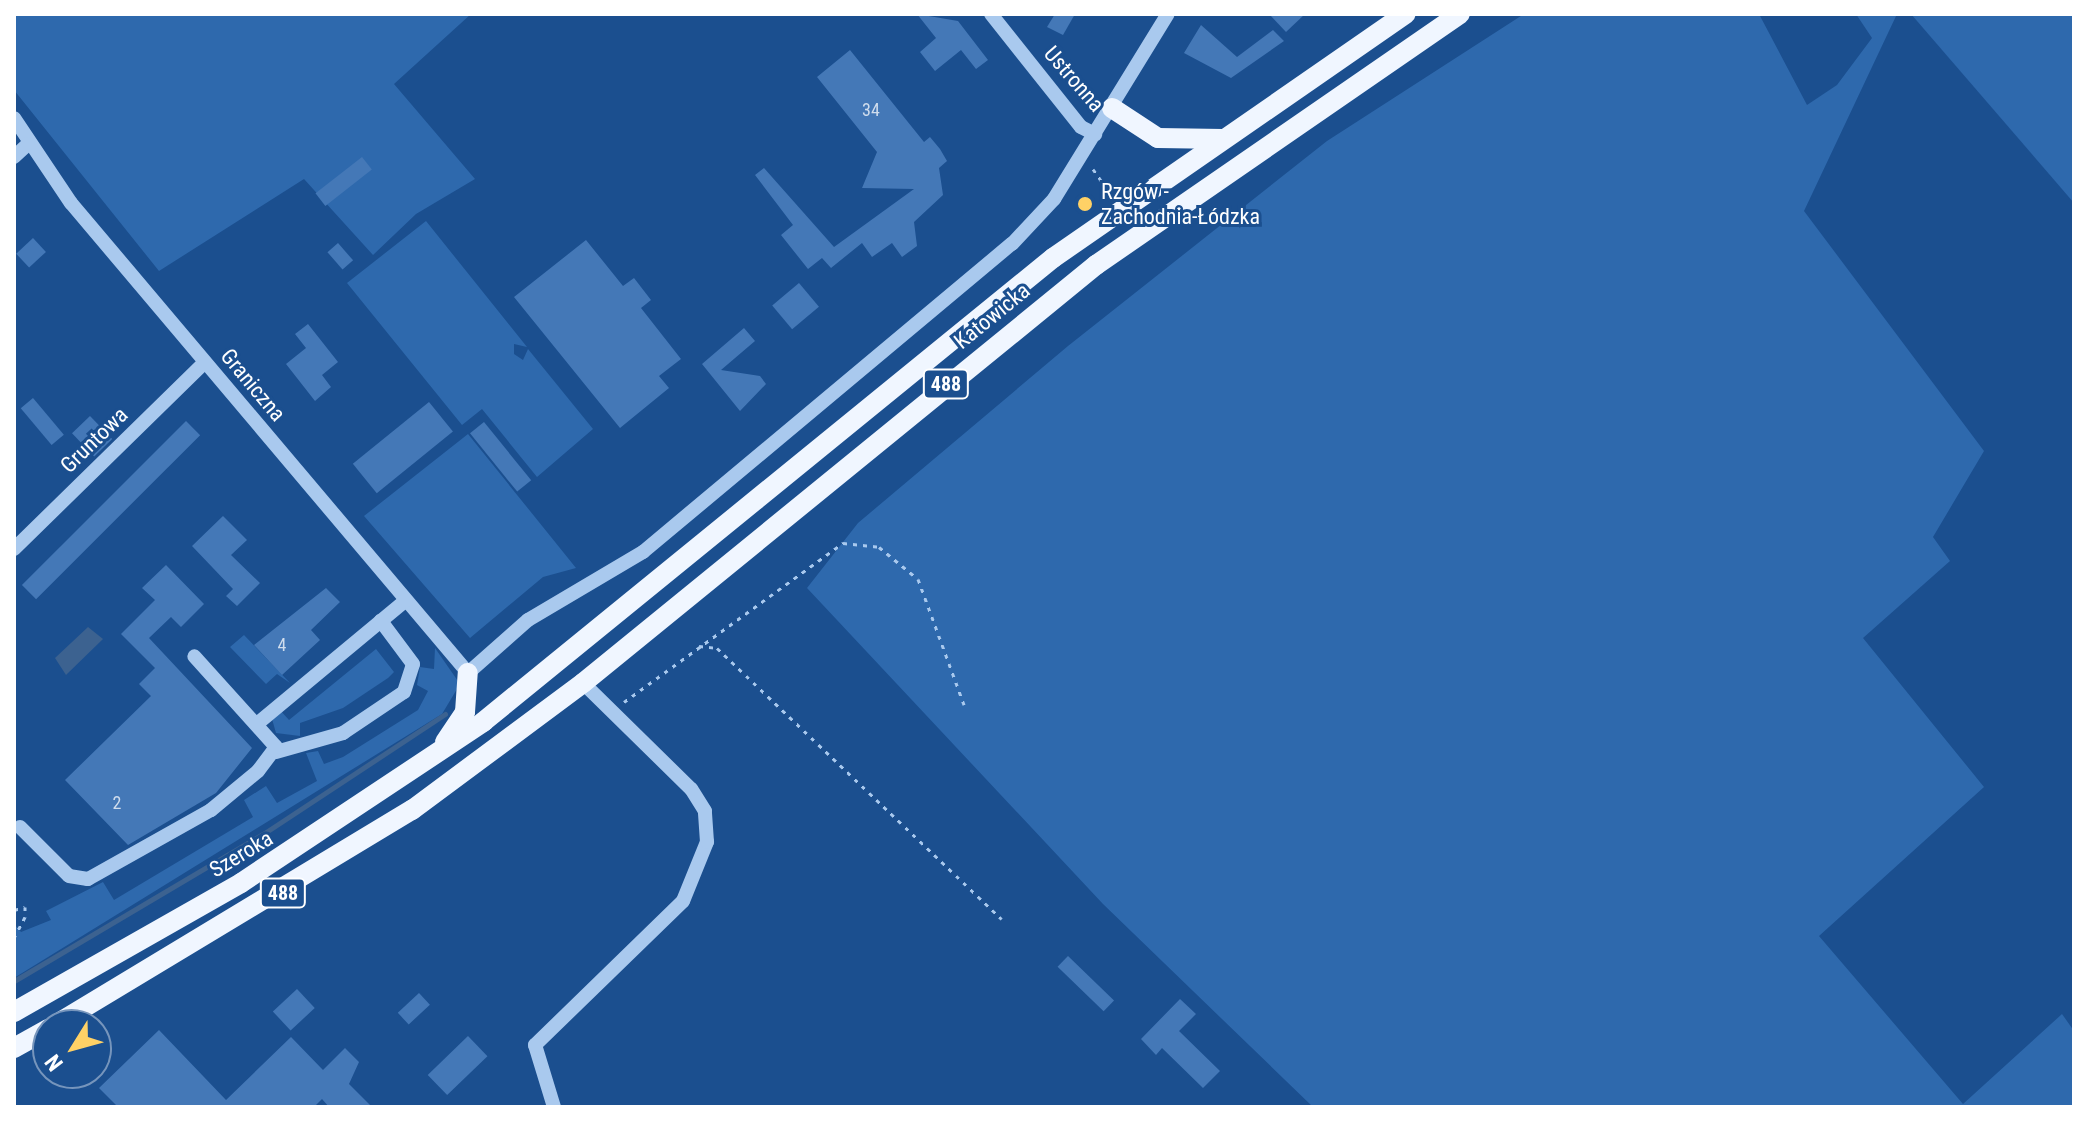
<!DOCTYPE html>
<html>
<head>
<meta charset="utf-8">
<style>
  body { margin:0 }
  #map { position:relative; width:2088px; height:1121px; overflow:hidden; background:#1b4f8f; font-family:"Roboto Condensed",sans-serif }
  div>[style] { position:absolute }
  .green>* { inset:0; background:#2e69ad }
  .water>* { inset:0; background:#3c6290 }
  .stream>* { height:5px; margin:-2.5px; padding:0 2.5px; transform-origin:2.5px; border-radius:2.5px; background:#3c6290 }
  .building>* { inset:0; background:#4478b7; transform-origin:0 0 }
  .path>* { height:3px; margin-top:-1.5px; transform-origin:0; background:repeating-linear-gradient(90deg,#a9c9ee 0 4px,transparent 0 10px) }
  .minor>* { height:14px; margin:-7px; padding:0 7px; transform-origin:7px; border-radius:7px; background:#a9c9ee }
  .major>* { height:20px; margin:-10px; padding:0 10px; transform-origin:10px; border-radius:10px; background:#f0f6ff }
  .dots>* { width:22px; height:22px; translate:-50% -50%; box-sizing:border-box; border:4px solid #1b4f8f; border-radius:50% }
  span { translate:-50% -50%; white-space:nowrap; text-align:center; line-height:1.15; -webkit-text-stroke:6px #1b4f8f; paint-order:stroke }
  .number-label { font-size:18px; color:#d0dded }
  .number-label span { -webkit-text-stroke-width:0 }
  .shield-label span { padding:2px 6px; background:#1b4f8f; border:2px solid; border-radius:6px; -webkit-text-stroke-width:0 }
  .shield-label { font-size:20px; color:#fff; font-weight:700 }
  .street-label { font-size:22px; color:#fff }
  .poi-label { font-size:22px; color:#fff }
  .left { translate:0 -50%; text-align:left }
  .frame { position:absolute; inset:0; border:16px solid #fff; pointer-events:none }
  .north { position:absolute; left:32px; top:1009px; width:80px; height:80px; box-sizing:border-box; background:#1b4f8f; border:2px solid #7695bc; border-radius:50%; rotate:233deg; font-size:22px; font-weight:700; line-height:32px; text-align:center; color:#fff }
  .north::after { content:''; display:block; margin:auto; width:28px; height:36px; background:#ffd166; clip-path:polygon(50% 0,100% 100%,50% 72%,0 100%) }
</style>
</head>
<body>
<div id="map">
  <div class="green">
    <div style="clip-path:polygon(14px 14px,471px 14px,394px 84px,475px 179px,416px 214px,373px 255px,304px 179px,159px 271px,14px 90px)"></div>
    <div style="clip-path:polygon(1524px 14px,1759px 14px,1807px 105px,1837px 85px,1872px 38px,1856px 14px,1897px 14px,1804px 211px,1984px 451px,1933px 537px,1950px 561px,1863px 638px,1984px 787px,1819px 936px,1963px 1104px,2062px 1014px,2074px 1031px,2074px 1107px,1313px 1107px,1103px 904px,807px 588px,858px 523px,1068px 346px,1327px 141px)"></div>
    <div style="clip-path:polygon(1911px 14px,2074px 14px,2074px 203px)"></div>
    <div style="clip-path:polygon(426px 221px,527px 347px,514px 344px,514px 354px,523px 360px,528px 349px,593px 429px,537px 477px,482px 409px,462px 425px,347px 283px)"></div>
    <div style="clip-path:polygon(468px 434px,576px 568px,543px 577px,470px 638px,364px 516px)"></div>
    <div style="clip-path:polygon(244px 635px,290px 683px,277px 674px,266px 684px,230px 647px)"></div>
    <div style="clip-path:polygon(435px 648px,460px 684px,442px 714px,14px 978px,14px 924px,21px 932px,51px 920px,46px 911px,103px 882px,114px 900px,253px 817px,244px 800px,266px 786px,277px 803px,317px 781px,306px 753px,318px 751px,324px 764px,343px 757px,418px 710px,428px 691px,417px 685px,420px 667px,434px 669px)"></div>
    <div style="clip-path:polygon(376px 649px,394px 672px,388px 678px,343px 708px,300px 723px,300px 736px,276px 733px,272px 719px,280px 710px,289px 720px)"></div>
  </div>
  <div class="water">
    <div style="clip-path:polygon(88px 627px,103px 639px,66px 675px,55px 658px)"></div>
  </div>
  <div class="stream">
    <div style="left:14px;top:981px;width:289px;rotate:-30.6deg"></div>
    <div style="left:263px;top:834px;width:218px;rotate:-33.4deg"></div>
  </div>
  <div class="building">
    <div style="clip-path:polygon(917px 14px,958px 21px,988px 60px,976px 69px,961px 50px,935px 71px,920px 52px,936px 38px)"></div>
    <div style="clip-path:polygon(1055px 14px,1075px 14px,1063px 35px,1047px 27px)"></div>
    <div style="clip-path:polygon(1269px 14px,1305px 14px,1286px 32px)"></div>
    <div style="clip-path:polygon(1201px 25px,1237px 57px,1273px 30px,1284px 41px,1231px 78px,1184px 53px)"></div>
    <div style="clip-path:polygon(850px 50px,924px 142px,930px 137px,940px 149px,947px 161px,939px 168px,943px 195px,914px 222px,917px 246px,902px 257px,892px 243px,872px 257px,862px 243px,831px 268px,822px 258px,808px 269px,781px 235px,793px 225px,755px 175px,764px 168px,834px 247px,914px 189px,862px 188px,877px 152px,817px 77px)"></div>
    <div style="left:362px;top:157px;width:16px;height:59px;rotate:52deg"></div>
    <div style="left:33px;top:238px;width:19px;height:23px;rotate:47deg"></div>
    <div style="clip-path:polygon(586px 240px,623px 286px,634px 278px,651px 300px,641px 308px,681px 359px,659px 376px,669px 388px,620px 428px,514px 297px)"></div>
    <div style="left:338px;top:243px;width:23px;height:14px;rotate:49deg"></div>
    <div style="left:799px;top:283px;width:31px;height:35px;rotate:50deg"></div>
    <div style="clip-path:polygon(308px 324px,338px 362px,322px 375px,331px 387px,315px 401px,286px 364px,306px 348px,295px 334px)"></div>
    <div style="clip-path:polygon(744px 328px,755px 341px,721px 370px,760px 376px,766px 384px,740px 411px,702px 364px)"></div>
    <div style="left:33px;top:398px;width:48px;height:16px;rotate:50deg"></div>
    <div style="left:429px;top:402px;width:38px;height:98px;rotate:51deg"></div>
    <div style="left:90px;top:416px;width:32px;height:25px;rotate:46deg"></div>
    <div style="left:186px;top:421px;width:20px;height:232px;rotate:45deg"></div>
    <div style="left:484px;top:422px;width:75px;height:18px;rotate:51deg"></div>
    <div style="clip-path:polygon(223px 516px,247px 540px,231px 555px,260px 583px,237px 606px,226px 596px,233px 589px,192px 546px)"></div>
    <div style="clip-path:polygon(166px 565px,204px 604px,181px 627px,171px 617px,149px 638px,252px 748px,216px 793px,128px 845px,65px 780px,151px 696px,139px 684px,155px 668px,121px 634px,155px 600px,142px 588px)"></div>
    <div style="clip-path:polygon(326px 588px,340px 602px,311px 630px,320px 640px,282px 675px,254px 645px)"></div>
    <div style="left:1068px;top:956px;width:64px;height:15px;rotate:44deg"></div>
    <div style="left:297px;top:989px;width:26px;height:33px;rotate:47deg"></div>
    <div style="left:419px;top:993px;width:16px;height:29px;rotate:47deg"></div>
    <div style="clip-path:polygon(1180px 999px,1196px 1014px,1179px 1031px,1220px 1071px,1203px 1088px,1162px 1048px,1156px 1055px,1141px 1039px)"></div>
    <div style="clip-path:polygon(159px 1030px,226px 1100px,291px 1037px,323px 1070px,345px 1048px,359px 1062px,349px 1084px,372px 1107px,329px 1107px,322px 1099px,314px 1107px,118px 1107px,99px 1088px)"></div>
    <div style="left:468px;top:1036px;width:28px;height:56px;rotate:46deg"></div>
  </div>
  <div class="path">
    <div style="left:1093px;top:169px;width:24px;rotate:55deg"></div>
    <div style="left:699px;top:646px;width:18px;rotate:6deg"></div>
    <div style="left:717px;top:648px;width:393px;rotate:43.6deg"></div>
    <div style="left:624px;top:702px;width:271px;rotate:-36deg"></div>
    <div style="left:843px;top:543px;width:36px;rotate:6deg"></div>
    <div style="left:879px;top:547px;width:50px;rotate:39.4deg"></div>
    <div style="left:918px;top:579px;width:134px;rotate:69.9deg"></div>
    <div style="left:14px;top:910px;width:11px;rotate:-15deg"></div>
    <div style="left:25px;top:907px;width:10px;rotate:90deg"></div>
    <div style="left:25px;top:917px;width:24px;rotate:118deg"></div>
  </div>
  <div class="minor">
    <div style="left:991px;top:14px;width:144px;rotate:51.5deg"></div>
    <div style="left:1081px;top:127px;width:16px;rotate:27deg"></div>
    <div style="left:14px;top:118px;width:102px;rotate:56.2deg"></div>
    <div style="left:71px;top:203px;width:615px;rotate:49.81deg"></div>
    <div style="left:468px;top:673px;width:80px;rotate:-41.5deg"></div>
    <div style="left:528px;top:620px;width:134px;rotate:-30.6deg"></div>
    <div style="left:643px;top:552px;width:481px;rotate:-39.9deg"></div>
    <div style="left:1012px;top:244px;width:62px;rotate:-47deg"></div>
    <div style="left:1054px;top:199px;width:217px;rotate:-58.4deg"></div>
    <div style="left:14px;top:157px;width:19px;rotate:-43deg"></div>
    <div style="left:14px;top:549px;width:267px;rotate:-44.4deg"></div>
    <div style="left:258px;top:723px;width:192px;rotate:-39.7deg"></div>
    <div style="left:276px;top:752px;width:70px;rotate:-15.8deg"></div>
    <div style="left:343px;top:733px;width:73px;rotate:-33.9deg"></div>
    <div style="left:404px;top:692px;width:29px;rotate:-72deg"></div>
    <div style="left:413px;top:664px;width:54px;rotate:-126.7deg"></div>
    <div style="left:20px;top:827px;width:69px;rotate:45deg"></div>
    <div style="left:69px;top:876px;width:19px;rotate:9deg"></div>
    <div style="left:88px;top:879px;width:141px;rotate:-29.3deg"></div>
    <div style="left:211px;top:810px;width:61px;rotate:-39.7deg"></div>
    <div style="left:258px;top:771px;width:30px;rotate:-53deg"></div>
    <div style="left:276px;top:747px;width:122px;rotate:-132deg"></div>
    <div style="left:554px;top:1107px;width:65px;rotate:-107deg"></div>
    <div style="left:535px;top:1045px;width:206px;rotate:-44.2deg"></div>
    <div style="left:683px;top:901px;width:64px;rotate:-67.9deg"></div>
    <div style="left:707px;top:842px;width:31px;rotate:-94deg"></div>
    <div style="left:705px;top:811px;width:26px;rotate:-122deg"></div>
    <div style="left:691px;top:789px;width:151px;rotate:-135.5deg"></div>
  </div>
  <div class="major">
    <div style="left:1112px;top:108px;width:55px;rotate:33.1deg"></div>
    <div style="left:1158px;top:138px;width:65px;rotate:0.9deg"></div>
    <div style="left:445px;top:742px;width:36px;rotate:-56deg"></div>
    <div style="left:465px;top:712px;width:39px;rotate:-86deg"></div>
    <div style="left:14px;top:1012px;width:261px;rotate:-29.6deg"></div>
    <div style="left:241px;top:883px;width:291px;rotate:-33.6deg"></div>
    <div style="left:483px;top:722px;width:735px;rotate:-39.15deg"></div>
    <div style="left:1053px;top:258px;width:429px;rotate:-34.7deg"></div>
    <div style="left:55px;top:1025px;width:417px;rotate:-31.1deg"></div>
    <div style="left:412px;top:810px;width:213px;rotate:-36.6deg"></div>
    <div style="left:583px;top:683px;width:662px;rotate:-39.17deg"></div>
    <div style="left:1096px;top:265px;width:442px;rotate:-34.6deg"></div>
    <div style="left:14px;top:1048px;width:39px;rotate:-29deg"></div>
  </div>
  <div class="dots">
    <div style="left:1085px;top:204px;background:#ffd166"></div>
  </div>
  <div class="number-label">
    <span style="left:871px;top:110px">34</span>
    <span style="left:282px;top:645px">4</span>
    <span style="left:117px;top:803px">2</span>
  </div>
  <div class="shield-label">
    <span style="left:946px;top:384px">488</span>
    <span style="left:283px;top:893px">488</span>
  </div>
  <div class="street-label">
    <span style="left:1074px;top:79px;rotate:49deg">Ustronna</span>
    <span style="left:992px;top:316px;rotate:-39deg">Katowicka</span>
    <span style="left:253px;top:385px;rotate:50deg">Graniczna</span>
    <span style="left:94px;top:440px;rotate:-44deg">Gruntowa</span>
    <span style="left:241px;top:854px;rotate:-31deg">Szeroka</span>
  </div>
  <div class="poi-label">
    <span class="left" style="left:1101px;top:204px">Rzgów -<br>Zachodnia-Łódzka</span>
  </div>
  <div class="frame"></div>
  <div class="north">N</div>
</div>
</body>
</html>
